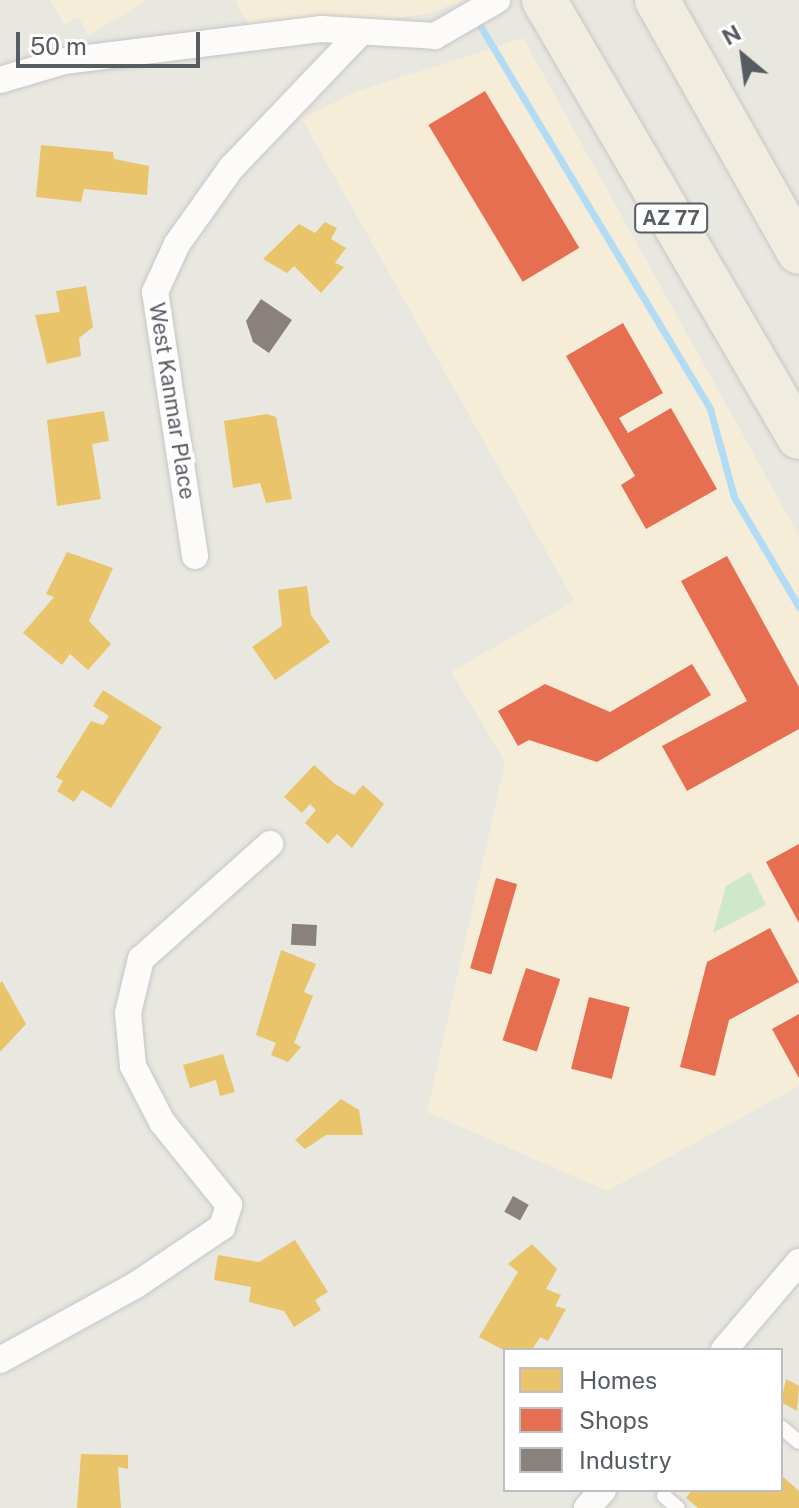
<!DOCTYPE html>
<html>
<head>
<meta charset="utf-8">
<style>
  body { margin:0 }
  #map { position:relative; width:799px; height:1508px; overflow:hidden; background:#e8e7e0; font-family:"Public Sans",sans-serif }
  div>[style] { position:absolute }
  .commercial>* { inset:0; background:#f5edd7 }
  .green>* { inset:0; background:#cee8c9 }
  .homes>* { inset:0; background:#e9c46a }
  .shops>* { inset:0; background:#e76f51; transform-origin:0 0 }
  .industry>* { inset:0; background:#8a817c; transform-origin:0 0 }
  .stream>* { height:7px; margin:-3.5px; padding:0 3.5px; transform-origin:3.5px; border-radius:3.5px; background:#b2dcf6 }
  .roads { filter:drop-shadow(0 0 2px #c6c6c5) drop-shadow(0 0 2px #c6c6c5) }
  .service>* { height:14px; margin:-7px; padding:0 7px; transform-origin:7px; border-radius:7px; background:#fcfbfa }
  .minor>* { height:26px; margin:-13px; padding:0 13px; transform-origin:13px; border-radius:13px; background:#fcfbfa }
  .trunk>* { height:44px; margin:-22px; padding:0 22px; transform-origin:22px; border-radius:22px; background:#f0ece0 }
  span { translate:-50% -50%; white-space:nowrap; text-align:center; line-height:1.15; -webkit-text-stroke:8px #fff; paint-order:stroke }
  .shield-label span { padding:2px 6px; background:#fff; border:2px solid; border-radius:6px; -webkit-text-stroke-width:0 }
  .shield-label { font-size:20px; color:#575c61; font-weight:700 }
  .street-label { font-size:22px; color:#575c61 }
  .legend { position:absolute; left:503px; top:1348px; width:280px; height:144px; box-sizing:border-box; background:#fff; border:2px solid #bcbec0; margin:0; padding:10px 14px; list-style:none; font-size:24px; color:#575c61 }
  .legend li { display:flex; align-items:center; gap:16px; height:40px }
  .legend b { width:40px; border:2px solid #bcbec0 }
  .north { position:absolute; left:703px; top:16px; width:80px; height:80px; -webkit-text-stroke:6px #fff; paint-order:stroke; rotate:331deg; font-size:22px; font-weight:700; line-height:32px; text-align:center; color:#575c61 }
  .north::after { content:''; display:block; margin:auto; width:28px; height:36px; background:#575c61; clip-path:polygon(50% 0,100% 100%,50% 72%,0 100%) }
  .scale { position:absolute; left:16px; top:32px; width:184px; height:36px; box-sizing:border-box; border:4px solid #575c61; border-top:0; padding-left:10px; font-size:24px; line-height:28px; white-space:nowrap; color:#575c61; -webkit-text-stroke:6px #fff; paint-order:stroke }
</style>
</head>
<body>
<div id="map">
  <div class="commercial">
    <div style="clip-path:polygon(50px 0,148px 0,89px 35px,78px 17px,64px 24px)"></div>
    <div style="clip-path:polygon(235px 0,463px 0,429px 14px,253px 33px)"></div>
    <div style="clip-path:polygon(523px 38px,799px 536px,799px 1086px,607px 1191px,427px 1112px,505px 762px,451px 672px,574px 601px,302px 119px,355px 92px)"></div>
  </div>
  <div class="green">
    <div style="clip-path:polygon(750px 872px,766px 905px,713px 933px,726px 886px)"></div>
  </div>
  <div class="homes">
    <div style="clip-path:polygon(41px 145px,113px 152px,114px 159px,149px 166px,147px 195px,84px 189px,81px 202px,36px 197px)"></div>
    <div style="clip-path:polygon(325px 222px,337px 228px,331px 239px,346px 248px,335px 263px,344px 267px,321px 293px,294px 266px,287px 273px,263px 259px,299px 224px,315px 233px)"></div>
    <div style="clip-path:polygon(86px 286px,93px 327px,79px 338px,81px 356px,47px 364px,35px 315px,60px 312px,56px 291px)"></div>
    <div style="clip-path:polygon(104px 411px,109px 441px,92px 444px,101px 499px,57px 506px,47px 420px)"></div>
    <div style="clip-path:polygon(267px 414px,276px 417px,292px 499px,266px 503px,260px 483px,233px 488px,224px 421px)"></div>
    <div style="clip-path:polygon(67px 552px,113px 568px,89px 621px,111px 644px,88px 670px,70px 654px,62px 665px,23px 633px,54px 597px,46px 594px)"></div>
    <div style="clip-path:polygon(307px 586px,311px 615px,330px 642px,275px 680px,252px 647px,282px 626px,278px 590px)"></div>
    <div style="clip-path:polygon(103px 690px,162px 727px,111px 808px,82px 790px,74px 802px,57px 791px,63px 781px,56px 777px,91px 721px,103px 725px,109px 716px,93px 706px)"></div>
    <div style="clip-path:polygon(314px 765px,335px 784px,354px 795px,363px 785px,384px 804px,352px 848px,337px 834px,328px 844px,305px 823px,316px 810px,310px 804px,302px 813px,284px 797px)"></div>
    <div style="clip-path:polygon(281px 950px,316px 964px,304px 992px,313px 996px,294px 1043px,301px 1047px,288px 1062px,271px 1055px,276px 1043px,256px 1035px)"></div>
    <div style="clip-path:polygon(2px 981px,26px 1024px,0 1052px,0 983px)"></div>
    <div style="clip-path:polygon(223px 1054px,235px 1092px,220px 1096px,216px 1080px,190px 1088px,183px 1065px)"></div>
    <div style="clip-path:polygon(341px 1099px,359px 1110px,363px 1135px,326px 1135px,305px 1149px,295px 1140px)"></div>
    <div style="clip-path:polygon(295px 1240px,328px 1292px,315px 1300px,321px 1310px,294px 1327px,284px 1311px,249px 1302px,251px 1287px,214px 1280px,218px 1255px,259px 1262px)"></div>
    <div style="clip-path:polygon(532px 1244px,557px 1269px,546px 1289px,561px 1295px,555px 1306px,566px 1309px,548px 1341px,540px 1337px,532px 1350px,505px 1351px,479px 1337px,518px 1272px,508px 1264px)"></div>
    <div style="clip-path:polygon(786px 1379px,799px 1386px,797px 1411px,781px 1402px)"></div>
    <div style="clip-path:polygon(81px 1454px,128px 1455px,128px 1469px,118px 1467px,121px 1508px,77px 1508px)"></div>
    <div style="clip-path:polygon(781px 1475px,799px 1491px,799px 1508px,698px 1508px,686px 1498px,692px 1490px,781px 1490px)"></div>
  </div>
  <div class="shops">
    <div style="left:485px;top:91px;width:183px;height:66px;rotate:59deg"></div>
    <div style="clip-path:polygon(623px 323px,663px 393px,619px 418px,628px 433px,671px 408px,717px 489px,646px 529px,621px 485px,635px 476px,566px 356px)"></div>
    <div style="clip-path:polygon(727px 556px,799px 687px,799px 729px,687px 791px,662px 746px,747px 701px,681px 581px)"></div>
    <div style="clip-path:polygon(692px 664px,711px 695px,597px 762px,529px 740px,518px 746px,498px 711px,545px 684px,610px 712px)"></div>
    <div style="clip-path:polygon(799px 844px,799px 923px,766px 862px)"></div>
    <div style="left:496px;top:878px;width:22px;height:94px;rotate:16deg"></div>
    <div style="clip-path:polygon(770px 928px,799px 982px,729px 1020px,715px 1076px,680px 1067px,707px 962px)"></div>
    <div style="left:526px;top:968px;width:36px;height:76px;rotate:18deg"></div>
    <div style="left:589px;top:997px;width:42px;height:74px;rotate:14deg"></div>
    <div style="clip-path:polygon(799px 1014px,799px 1078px,772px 1029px)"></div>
  </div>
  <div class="industry">
    <div style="clip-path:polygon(261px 299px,292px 320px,269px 353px,253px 342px,246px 321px)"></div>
    <div style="left:317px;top:925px;width:21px;height:25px;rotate:93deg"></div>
    <div style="left:513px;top:1196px;width:18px;height:18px;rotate:29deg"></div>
  </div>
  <div class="stream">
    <div style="left:476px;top:19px;width:455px;rotate:59deg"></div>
    <div style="left:710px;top:409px;width:91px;rotate:74.7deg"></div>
    <div style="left:734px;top:497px;width:128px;rotate:59.4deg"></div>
  </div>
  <div class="roads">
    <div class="service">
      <div style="left:781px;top:1427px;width:23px;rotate:40deg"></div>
      <div style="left:664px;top:1496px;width:18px;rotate:41deg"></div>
    </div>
    <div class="minor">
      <div style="left:0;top:80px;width:67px;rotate:-16.5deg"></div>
      <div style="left:64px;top:61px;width:260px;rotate:-7.1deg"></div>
      <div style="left:322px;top:29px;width:113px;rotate:3.5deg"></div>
      <div style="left:435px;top:36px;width:72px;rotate:-30.1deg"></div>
      <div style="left:195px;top:556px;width:267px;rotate:-98.6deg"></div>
      <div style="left:155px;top:292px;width:53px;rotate:-65.4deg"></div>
      <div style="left:177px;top:244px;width:95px;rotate:-54.5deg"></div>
      <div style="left:232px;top:167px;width:181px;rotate:-46.3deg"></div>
      <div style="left:724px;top:1350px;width:116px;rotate:-49.6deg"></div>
      <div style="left:0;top:1360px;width:155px;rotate:-28.9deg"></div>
      <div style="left:136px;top:1285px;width:104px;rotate:-34deg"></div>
      <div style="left:222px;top:1227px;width:23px;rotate:-72deg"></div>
      <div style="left:229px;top:1205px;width:107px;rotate:-128.9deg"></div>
      <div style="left:162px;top:1122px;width:63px;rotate:-117.4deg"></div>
      <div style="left:133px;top:1066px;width:53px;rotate:-95.4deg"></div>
      <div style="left:128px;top:1013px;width:56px;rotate:-76.5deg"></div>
      <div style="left:141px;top:959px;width:173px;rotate:-41.7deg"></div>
      <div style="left:587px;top:1508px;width:24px;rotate:-48deg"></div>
    </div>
    <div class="trunk">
      <div style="left:544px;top:0;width:506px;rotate:59.74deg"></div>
      <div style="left:657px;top:0;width:289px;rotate:60.6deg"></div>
    </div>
  </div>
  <div class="shield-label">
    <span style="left:671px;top:218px">AZ 77</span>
  </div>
  <div class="street-label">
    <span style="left:172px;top:401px;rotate:81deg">West Kanmar Place</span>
  </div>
  <ul class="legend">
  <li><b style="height:22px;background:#e9c46a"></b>Homes</li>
  <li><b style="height:22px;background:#e76f51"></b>Shops</li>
  <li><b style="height:22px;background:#8a817c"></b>Industry</li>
  </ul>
  <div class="north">N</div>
  <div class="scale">50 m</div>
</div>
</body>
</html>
